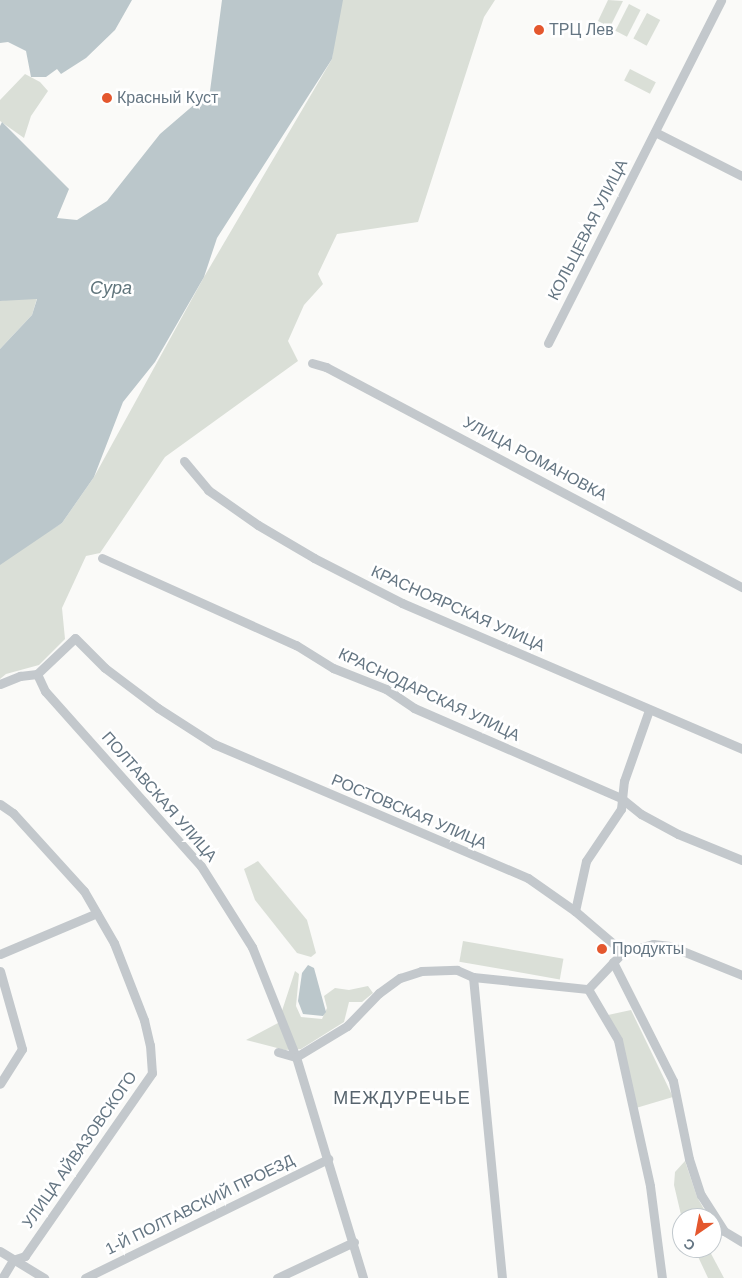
<!DOCTYPE html>
<html>
<head>
<meta charset="utf-8">
<style>
  body { margin:0 }
  #map { position:relative; width:742px; height:1278px; overflow:hidden; background:#fafaf8; font-family:Arial,sans-serif }
  div>[style] { position:absolute }
  .green>* { inset:0; background:#dadfd7; transform-origin:0 0 }
  .water>* { inset:0; background:#bbc7cb }
  .minor>* { height:9px; margin:-4.5px; padding:0 4.5px; transform-origin:4.5px; border-radius:4.5px; background:#c3c8cc }
  .dots>* { width:14px; height:14px; translate:-50% -50%; box-sizing:border-box; border:2px solid #fff; border-radius:50% }
  span { translate:-50% -50%; white-space:nowrap; text-align:center; line-height:1.15; -webkit-text-stroke:5px #fff; paint-order:stroke }
  .poi-label { font-size:16px; color:#657683 }
  .left { translate:0 -50%; text-align:left }
  .street-label { font-size:16px; color:#657683 }
  .water-label { font-size:18px; color:#60757c; font-style:italic }
  .neighbourhood-label { font-size:18px; color:#57646e; letter-spacing:1px }
  .north { position:absolute; left:672px; top:1208px; width:50px; height:50px; box-sizing:border-box; background:#fff; border:1px solid #c1c8cd; border-radius:50%; rotate:213deg; font-size:14px; font-weight:700; line-height:20px; text-align:center; color:#657683 }
  .north::after { content:''; display:block; margin:auto; width:18px; height:22px; background:#e4572e; clip-path:polygon(50% 0,100% 100%,50% 72%,0 100%) }
</style>
</head>
<body>
<div id="map">
  <div class="green">
    <div style="clip-path:polygon(339px 0,495px 0,484px 17px,418px 222px,337px 234px,318px 274px,323px 284px,304px 305px,288px 341px,298px 361px,165px 457px,100px 553px,86px 556px,62px 608px,65px 639px,39px 665px,6px 674px,0 679px,0 562px,62px 523px,94px 477px,204px 277px,332px 59px)"></div>
    <div style="clip-path:polygon(608px 0,623px 1px,610px 27px,598px 21px)"></div>
    <div style="left:629px;top:4px;width:13px;height:30px;rotate:27deg"></div>
    <div style="left:647px;top:13px;width:15px;height:29px;rotate:28deg"></div>
    <div style="left:630px;top:69px;width:29px;height:13px;rotate:27deg"></div>
    <div style="clip-path:polygon(25px 74px,40px 82px,48px 91px,31px 116px,24px 138px,0 121px,0 100px)"></div>
    <div style="clip-path:polygon(23px 297px,37px 298px,32px 315px,0 349px,0 301px)"></div>
    <div style="clip-path:polygon(258px 861px,307px 920px,316px 953px,311px 957px,297px 953px,255px 900px,244px 869px)"></div>
    <div style="left:463px;top:941px;width:102px;height:21px;rotate:10deg"></div>
    <div style="clip-path:polygon(295px 971px,299px 974px,296px 1006px,301px 1017px,322px 1019px,327px 1008px,324px 996px,335px 988px,349px 990px,368px 986px,373px 993px,362px 1002px,349px 1002px,344px 1022px,301px 1049px,285px 1050px,246px 1040px,278px 1023px)"></div>
    <div style="clip-path:polygon(631px 1010px,673px 1097px,636px 1108px,608px 1015px)"></div>
    <div style="clip-path:polygon(685px 1161px,697px 1197px,709px 1218px,682px 1219px,674px 1185px,675px 1172px)"></div>
    <div style="clip-path:polygon(694px 1248px,708px 1248px,724px 1278px,708px 1278px)"></div>
  </div>
  <div class="water">
    <div style="clip-path:polygon(0 0,132px 0,115px 30px,86px 58px,61px 74px,57px 69px,46px 77px,31px 77px,26px 51px,8px 42px,0 43px)"></div>
    <div style="clip-path:polygon(222px 0,343px 0,332px 59px,217px 238px,204px 277px,155px 362px,123px 402px,94px 477px,62px 523px,0 565px,0 349px,32px 315px,37px 299px,0 301px,0 126px,2px 122px,69px 189px,57px 218px,77px 220px,107px 201px,160px 134px,210px 91px)"></div>
    <div style="clip-path:polygon(308px 965px,314px 968px,326px 1012px,323px 1016px,303px 1014px,298px 1001px,302px 973px)"></div>
  </div>
  <div class="minor">
    <div style="left:655px;top:132px;width:97px;rotate:26.8deg"></div>
    <div style="left:548px;top:343px;width:384px;rotate:-63.2deg"></div>
    <div style="left:312px;top:363px;width:15px;rotate:16deg"></div>
    <div style="left:326px;top:367px;width:471px;rotate:27.9deg"></div>
    <div style="left:184px;top:461px;width:38px;rotate:50deg"></div>
    <div style="left:208px;top:490px;width:61px;rotate:35deg"></div>
    <div style="left:258px;top:525px;width:65px;rotate:30.5deg"></div>
    <div style="left:314px;top:558px;width:99px;rotate:27.1deg"></div>
    <div style="left:402px;top:603px;width:370px;rotate:23.2deg"></div>
    <div style="left:102px;top:558px;width:213px;rotate:24.2deg"></div>
    <div style="left:296px;top:645px;width:44px;rotate:31.9deg"></div>
    <div style="left:333px;top:668px;width:57px;rotate:21.6deg"></div>
    <div style="left:386px;top:689px;width:34px;rotate:34deg"></div>
    <div style="left:414px;top:708px;width:226px;rotate:23.5deg"></div>
    <div style="left:621px;top:798px;width:26px;rotate:39deg"></div>
    <div style="left:641px;top:814px;width:42px;rotate:28.4deg"></div>
    <div style="left:678px;top:834px;width:69px;rotate:22.1deg"></div>
    <div style="left:37px;top:674px;width:19px;rotate:65deg"></div>
    <div style="left:45px;top:691px;width:234px;rotate:48.3deg"></div>
    <div style="left:201px;top:866px;width:96px;rotate:57.8deg"></div>
    <div style="left:252px;top:947px;width:118px;rotate:68.2deg"></div>
    <div style="left:296px;top:1057px;width:231px;rotate:73.1deg"></div>
    <div style="left:0;top:684px;width:22px;rotate:-22deg"></div>
    <div style="left:20px;top:676px;width:17px;rotate:-7deg"></div>
    <div style="left:37px;top:674px;width:52px;rotate:-43.5deg"></div>
    <div style="left:75px;top:638px;width:42px;rotate:45deg"></div>
    <div style="left:105px;top:668px;width:66px;rotate:37deg"></div>
    <div style="left:158px;top:708px;width:67px;rotate:32.7deg"></div>
    <div style="left:214px;top:744px;width:341px;rotate:23.1deg"></div>
    <div style="left:528px;top:878px;width:57px;rotate:35.1deg"></div>
    <div style="left:575px;top:911px;width:63px;rotate:40.5deg"></div>
    <div style="left:0;top:804px;width:16px;rotate:35deg"></div>
    <div style="left:13px;top:813px;width:105px;rotate:47.7deg"></div>
    <div style="left:84px;top:891px;width:60px;rotate:60deg"></div>
    <div style="left:114px;top:943px;width:83px;rotate:68.7deg"></div>
    <div style="left:144px;top:1020px;width:26px;rotate:77deg"></div>
    <div style="left:150px;top:1045px;width:28px;rotate:86deg"></div>
    <div style="left:152px;top:1073px;width:223px;rotate:124.8deg"></div>
    <div style="left:25px;top:1256px;width:13px;rotate:162deg"></div>
    <div style="left:13px;top:1260px;width:21px;rotate:121deg"></div>
    <div style="left:575px;top:911px;width:51px;rotate:-77.6deg"></div>
    <div style="left:586px;top:861px;width:63px;rotate:-56.1deg"></div>
    <div style="left:621px;top:809px;width:28px;rotate:-84deg"></div>
    <div style="left:624px;top:781px;width:75px;rotate:-70.6deg"></div>
    <div style="left:623px;top:952px;width:31px;rotate:-15deg"></div>
    <div style="left:653px;top:944px;width:17px;rotate:7deg"></div>
    <div style="left:670px;top:946px;width:78px;rotate:21.9deg"></div>
    <div style="left:0;top:954px;width:105px;rotate:-22.9deg"></div>
    <div style="left:613px;top:962px;width:133px;rotate:63.2deg"></div>
    <div style="left:673px;top:1081px;width:80px;rotate:78.4deg"></div>
    <div style="left:689px;top:1159px;width:38px;rotate:72deg"></div>
    <div style="left:701px;top:1195px;width:43px;rotate:57.4deg"></div>
    <div style="left:724px;top:1231px;width:21px;rotate:31deg"></div>
    <div style="left:0;top:971px;width:81px;rotate:74.2deg"></div>
    <div style="left:22px;top:1049px;width:41px;rotate:122.2deg"></div>
    <div style="left:473px;top:977px;width:302px;rotate:84.5deg"></div>
    <div style="left:588px;top:989px;width:59px;rotate:59.5deg"></div>
    <div style="left:618px;top:1040px;width:149px;rotate:77.6deg"></div>
    <div style="left:650px;top:1186px;width:93px;rotate:82.6deg"></div>
    <div style="left:588px;top:989px;width:51px;rotate:-46.6deg"></div>
    <div style="left:278px;top:1052px;width:19px;rotate:16deg"></div>
    <div style="left:296px;top:1057px;width:60px;rotate:-31.3deg"></div>
    <div style="left:347px;top:1026px;width:46px;rotate:-45.9deg"></div>
    <div style="left:379px;top:993px;width:26px;rotate:-36deg"></div>
    <div style="left:400px;top:978px;width:22px;rotate:-18deg"></div>
    <div style="left:421px;top:971px;width:36px;rotate:-2deg"></div>
    <div style="left:457px;top:970px;width:17px;rotate:24deg"></div>
    <div style="left:473px;top:977px;width:116px;rotate:6deg"></div>
    <div style="left:0;top:1251px;width:52px;rotate:31.5deg"></div>
    <div style="left:85px;top:1278px;width:271px;rotate:-26.1deg"></div>
    <div style="left:277px;top:1278px;width:85px;rotate:-25.1deg"></div>
  </div>
  <div class="dots">
    <div style="left:539px;top:30px;background:#e4572e"></div>
    <div style="left:107px;top:98px;background:#e4572e"></div>
    <div style="left:602px;top:949px;background:#e4572e"></div>
  </div>
  <div class="poi-label">
    <span class="left" style="left:549px;top:30px">ТРЦ Лев</span>
    <span class="left" style="left:117px;top:98px">Красный Куст</span>
    <span class="left" style="left:612px;top:949px">Продукты</span>
  </div>
  <div class="street-label">
    <span style="left:588px;top:230px;rotate:-63deg">КОЛЬЦЕВАЯ УЛИЦА</span>
    <span style="left:535px;top:459px;rotate:28deg">УЛИЦА РОМАНОВКА</span>
    <span style="left:458px;top:609px;rotate:24deg">КРАСНОЯРСКАЯ УЛИЦА</span>
    <span style="left:429px;top:695px;rotate:25deg">КРАСНОДАРСКАЯ УЛИЦА</span>
    <span style="left:159px;top:797px;rotate:49deg">ПОЛТАВСКАЯ УЛИЦА</span>
    <span style="left:409px;top:812px;rotate:23deg">РОСТОВСКАЯ УЛИЦА</span>
    <span style="left:80px;top:1150px;rotate:-55deg">УЛИЦА АЙВАЗОВСКОГО</span>
    <span style="left:200px;top:1205px;rotate:-26deg">1-Й ПОЛТАВСКИЙ ПРОЕЗД</span>
  </div>
  <div class="water-label">
    <span style="left:111px;top:288px">Сура</span>
  </div>
  <div class="neighbourhood-label">
    <span style="left:402px;top:1098px">МЕЖДУРЕЧЬЕ</span>
  </div>
  <div class="north">С</div>
</div>
</body>
</html>
